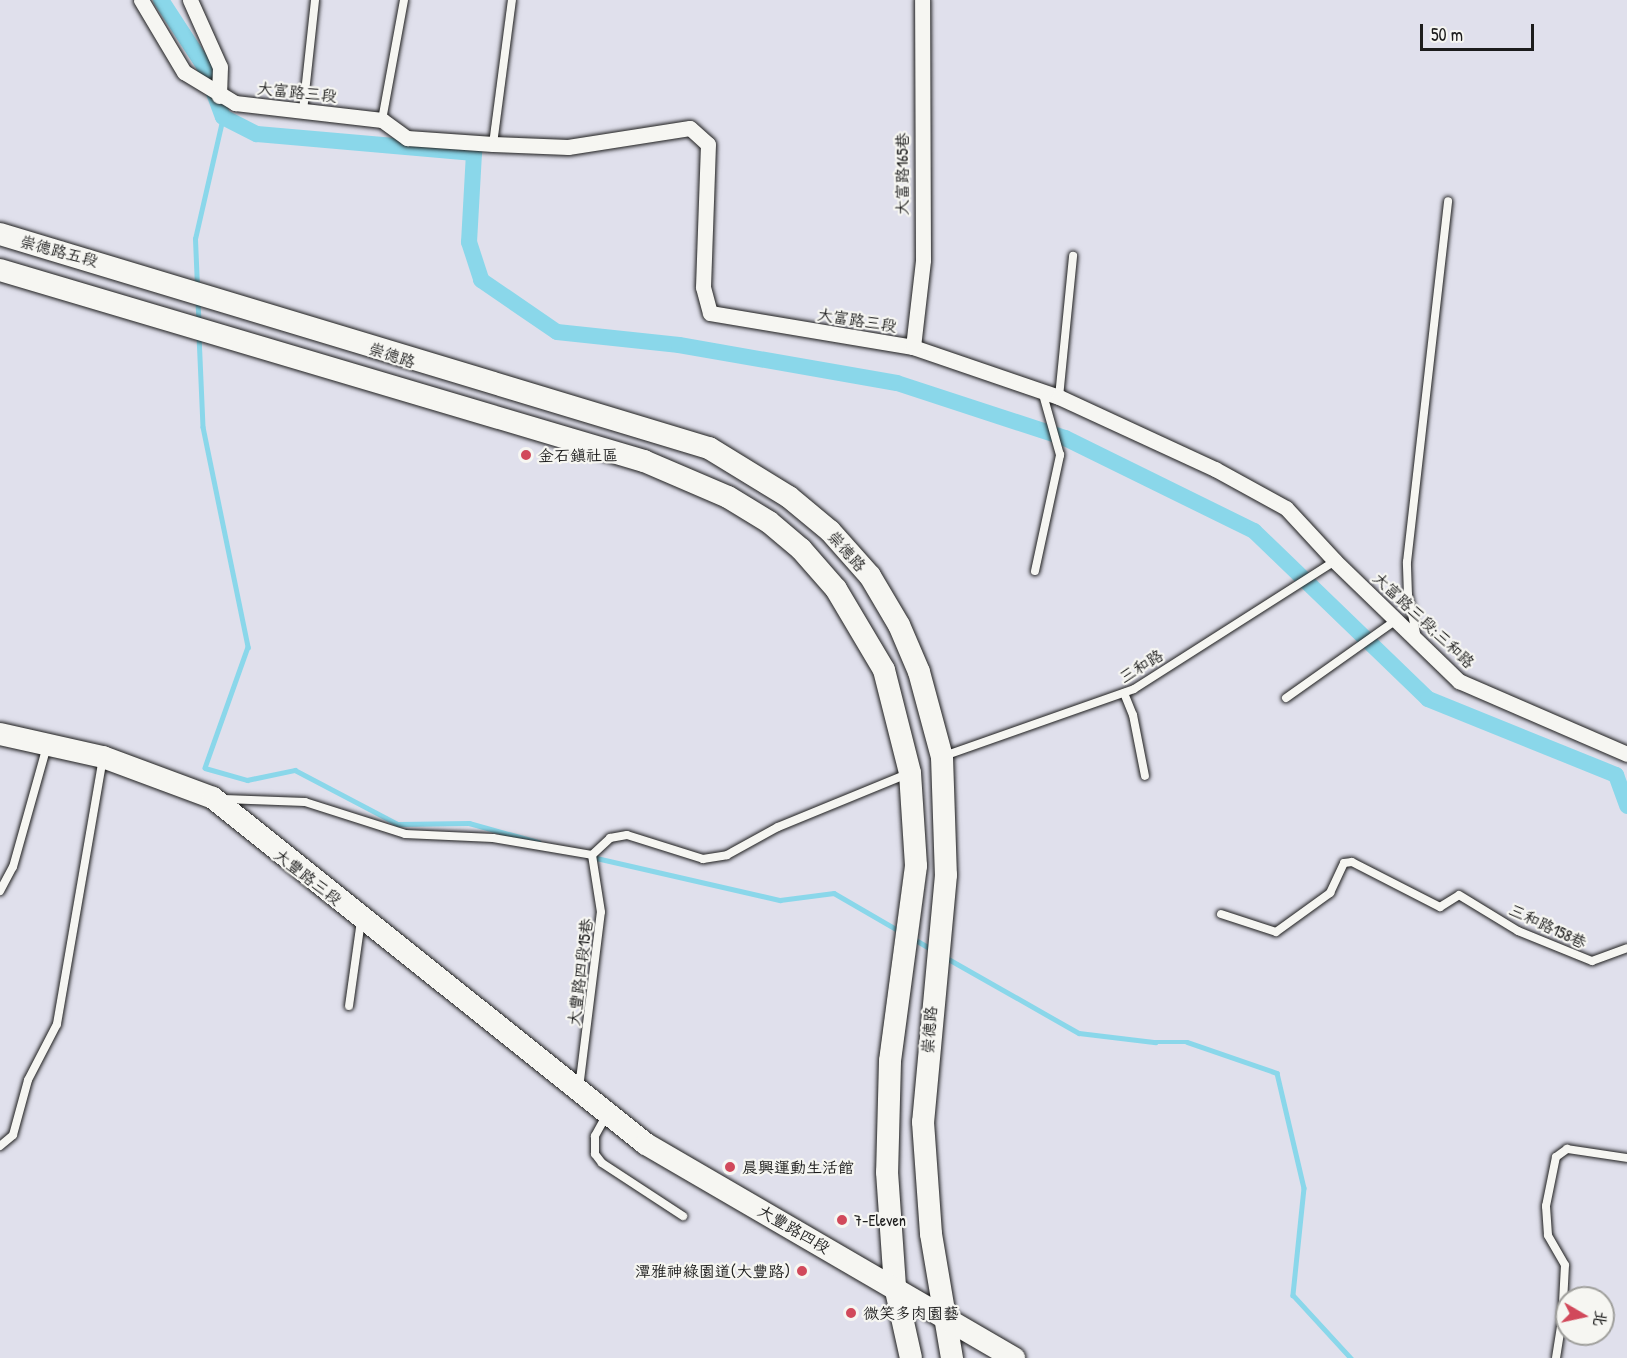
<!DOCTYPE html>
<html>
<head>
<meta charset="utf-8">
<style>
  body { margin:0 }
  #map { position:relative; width:1627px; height:1358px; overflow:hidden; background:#e0e0ec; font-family:"Patrick Hand","LXGW WenKai TC",sans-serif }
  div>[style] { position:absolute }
  .stream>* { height:4.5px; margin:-2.25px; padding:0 2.25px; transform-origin:2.25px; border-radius:2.25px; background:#8ad7ea }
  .canal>* { height:16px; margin:-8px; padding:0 8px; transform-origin:8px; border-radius:8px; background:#8ad7ea }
  .roads { filter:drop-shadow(0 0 2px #1c1c1c) drop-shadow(0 0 2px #1c1c1c) }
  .lane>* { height:8px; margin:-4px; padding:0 4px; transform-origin:4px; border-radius:4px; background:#f6f6f2 }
  .street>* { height:15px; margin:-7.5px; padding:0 7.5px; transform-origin:7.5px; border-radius:7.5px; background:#f6f6f2 }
  .secondary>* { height:22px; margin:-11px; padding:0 11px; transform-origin:11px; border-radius:11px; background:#f6f6f2 }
  .dots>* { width:16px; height:16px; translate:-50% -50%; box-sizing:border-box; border:3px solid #f6f6f2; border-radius:50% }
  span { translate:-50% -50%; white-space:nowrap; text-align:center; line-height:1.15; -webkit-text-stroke:4.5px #f6f6f2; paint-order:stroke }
  .street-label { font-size:16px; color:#1c1c1c }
  .poi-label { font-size:16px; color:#1c1c1c }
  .left { translate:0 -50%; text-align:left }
  .right { translate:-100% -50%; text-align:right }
  .north { position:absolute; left:1555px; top:1286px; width:60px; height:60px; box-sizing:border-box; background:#f6f6f2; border:2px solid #9f9f9c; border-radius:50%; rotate:99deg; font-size:16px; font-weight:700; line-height:24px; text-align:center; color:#1c1c1c }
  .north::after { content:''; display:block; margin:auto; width:21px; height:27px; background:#d1495b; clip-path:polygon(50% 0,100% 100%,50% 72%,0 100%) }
  .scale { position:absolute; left:1420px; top:24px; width:114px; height:27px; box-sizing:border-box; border:3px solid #1c1c1c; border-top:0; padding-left:8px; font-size:18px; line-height:21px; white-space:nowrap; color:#1c1c1c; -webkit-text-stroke:4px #f6f6f2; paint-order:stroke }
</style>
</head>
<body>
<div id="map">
  <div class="stream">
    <div style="left:197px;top:287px;width:48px;rotate:-92.4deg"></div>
    <div style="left:195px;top:239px;width:125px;rotate:-77.1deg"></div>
    <div style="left:198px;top:302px;width:21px;rotate:87deg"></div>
    <div style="left:199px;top:335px;width:92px;rotate:87.5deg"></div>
    <div style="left:203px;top:427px;width:225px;rotate:78.4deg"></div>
    <div style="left:248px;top:647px;width:128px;rotate:109.6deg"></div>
    <div style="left:205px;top:768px;width:44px;rotate:15.9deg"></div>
    <div style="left:247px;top:780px;width:49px;rotate:-11.8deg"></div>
    <div style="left:295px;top:770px;width:116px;rotate:27.7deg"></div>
    <div style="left:398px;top:824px;width:71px;rotate:-0.8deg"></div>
    <div style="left:469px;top:823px;width:72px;rotate:15.4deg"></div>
    <div style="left:592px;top:857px;width:193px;rotate:12.9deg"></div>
    <div style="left:780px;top:900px;width:54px;rotate:-7.4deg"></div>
    <div style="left:834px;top:893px;width:78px;rotate:30.2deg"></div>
    <div style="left:914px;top:939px;width:22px;rotate:30deg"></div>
    <div style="left:945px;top:957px;width:154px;rotate:29.6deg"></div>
    <div style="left:1079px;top:1033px;width:77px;rotate:6.8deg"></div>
    <div style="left:1155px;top:1042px;width:32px"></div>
    <div style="left:1187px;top:1042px;width:95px;rotate:19deg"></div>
    <div style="left:1277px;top:1073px;width:118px;rotate:76.8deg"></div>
    <div style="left:1304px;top:1188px;width:108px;rotate:95.9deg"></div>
    <div style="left:1293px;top:1295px;width:86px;rotate:47.4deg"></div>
  </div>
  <div class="canal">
    <div style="left:161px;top:0;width:79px;rotate:56.9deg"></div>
    <div style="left:204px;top:66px;width:54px;rotate:69.6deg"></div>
    <div style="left:223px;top:117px;width:38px;rotate:27deg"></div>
    <div style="left:257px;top:134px;width:218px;rotate:5deg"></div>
    <div style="left:474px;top:153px;width:89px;rotate:93.2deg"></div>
    <div style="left:469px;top:242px;width:40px;rotate:72deg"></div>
    <div style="left:481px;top:280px;width:92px;rotate:34.4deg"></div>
    <div style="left:557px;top:332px;width:123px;rotate:6.1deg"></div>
    <div style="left:679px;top:345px;width:221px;rotate:9.9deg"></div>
    <div style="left:897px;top:383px;width:177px;rotate:18.1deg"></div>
    <div style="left:1065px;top:438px;width:211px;rotate:26.2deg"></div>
    <div style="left:1254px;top:531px;width:242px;rotate:44deg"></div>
    <div style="left:1428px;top:699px;width:203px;rotate:22deg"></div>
    <div style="left:1616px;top:775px;width:33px;rotate:70deg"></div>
  </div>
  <div class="roads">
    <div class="lane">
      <div style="left:303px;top:111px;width:112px;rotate:-83.8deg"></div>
      <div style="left:382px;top:120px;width:122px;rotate:-79.6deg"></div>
      <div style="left:493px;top:144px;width:145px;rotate:-82.5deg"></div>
      <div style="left:1059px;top:397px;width:142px;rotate:-84.3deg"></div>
      <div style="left:1035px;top:571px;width:119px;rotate:-77.8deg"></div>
      <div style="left:1060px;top:455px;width:66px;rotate:-105.7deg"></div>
      <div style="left:1417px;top:638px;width:44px;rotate:-101.8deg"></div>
      <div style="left:1408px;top:595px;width:33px;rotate:-92deg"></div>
      <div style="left:1407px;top:562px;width:363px;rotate:-83.5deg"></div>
      <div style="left:1124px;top:693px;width:24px;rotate:68deg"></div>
      <div style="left:1133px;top:715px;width:62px;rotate:78.9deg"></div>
      <div style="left:1286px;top:698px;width:135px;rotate:-35.3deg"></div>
      <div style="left:944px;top:756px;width:201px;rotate:-19.4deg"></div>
      <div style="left:1134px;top:689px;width:238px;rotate:-32.5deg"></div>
      <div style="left:224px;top:799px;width:81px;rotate:2.1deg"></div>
      <div style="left:305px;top:802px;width:105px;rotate:17.7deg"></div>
      <div style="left:405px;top:834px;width:88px;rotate:2.6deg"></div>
      <div style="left:493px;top:838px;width:100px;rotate:9.7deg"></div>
      <div style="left:592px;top:855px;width:25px;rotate:-43deg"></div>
      <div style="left:610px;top:838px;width:17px;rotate:-10deg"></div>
      <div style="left:627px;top:835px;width:80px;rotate:17.5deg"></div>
      <div style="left:703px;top:859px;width:24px;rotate:-9deg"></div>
      <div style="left:727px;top:855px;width:58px;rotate:-28.8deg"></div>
      <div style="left:778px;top:827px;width:139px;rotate:-22.3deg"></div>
      <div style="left:0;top:891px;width:27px;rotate:-62deg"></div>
      <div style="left:13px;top:867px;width:126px;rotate:-74.3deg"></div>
      <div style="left:1221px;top:914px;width:58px;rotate:18.1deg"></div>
      <div style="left:1276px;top:932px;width:67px;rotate:-35.8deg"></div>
      <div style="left:1330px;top:893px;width:33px;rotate:-65deg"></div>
      <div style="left:1344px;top:863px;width:8px;rotate:-7deg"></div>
      <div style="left:1352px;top:862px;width:99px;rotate:27.1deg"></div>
      <div style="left:1440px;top:907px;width:22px;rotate:-32deg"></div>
      <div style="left:1459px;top:895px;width:69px;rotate:31.4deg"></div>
      <div style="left:1518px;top:931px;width:80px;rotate:22.1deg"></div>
      <div style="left:1592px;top:961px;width:37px;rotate:-20deg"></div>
      <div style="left:349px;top:1006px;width:86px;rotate:-82deg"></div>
      <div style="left:579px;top:1088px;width:177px;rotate:-82.9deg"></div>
      <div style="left:601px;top:912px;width:58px;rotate:-99deg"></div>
      <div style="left:606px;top:1116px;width:23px;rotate:119deg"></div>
      <div style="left:595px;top:1136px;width:18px;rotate:90deg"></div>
      <div style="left:595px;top:1154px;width:11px;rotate:52deg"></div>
      <div style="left:602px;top:1163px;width:97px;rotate:33.2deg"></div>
      <div style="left:0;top:1146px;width:17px;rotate:-40deg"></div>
      <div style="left:13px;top:1135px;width:57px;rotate:-74.7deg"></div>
      <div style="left:28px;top:1080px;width:63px;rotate:-62.6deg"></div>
      <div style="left:57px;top:1024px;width:269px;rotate:-80.2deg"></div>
      <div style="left:1556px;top:1358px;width:36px;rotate:-81deg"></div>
      <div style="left:1562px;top:1322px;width:57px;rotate:-87deg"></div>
      <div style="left:1565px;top:1265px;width:34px;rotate:-120deg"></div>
      <div style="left:1548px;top:1235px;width:29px;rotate:-94deg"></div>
      <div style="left:1546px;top:1206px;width:50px;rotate:-78.5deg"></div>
      <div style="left:1556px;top:1157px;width:14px;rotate:-36deg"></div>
      <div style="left:1567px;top:1149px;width:61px;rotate:8.5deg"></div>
    </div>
    <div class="street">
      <div style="left:141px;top:0;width:84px;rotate:59.2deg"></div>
      <div style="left:184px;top:72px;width:60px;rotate:31.3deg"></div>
      <div style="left:235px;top:103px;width:148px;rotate:6.6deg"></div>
      <div style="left:382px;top:120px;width:31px;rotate:36deg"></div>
      <div style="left:407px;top:138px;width:86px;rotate:4deg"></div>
      <div style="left:493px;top:144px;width:75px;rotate:2.3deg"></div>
      <div style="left:568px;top:147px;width:123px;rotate:-8.9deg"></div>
      <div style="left:690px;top:128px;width:24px;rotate:42deg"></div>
      <div style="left:708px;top:144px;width:143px;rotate:92deg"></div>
      <div style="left:703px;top:287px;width:27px;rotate:75deg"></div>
      <div style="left:710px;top:313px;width:206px;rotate:9.5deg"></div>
      <div style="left:913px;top:347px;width:154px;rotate:18.9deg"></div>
      <div style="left:1059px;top:397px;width:172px;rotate:24.8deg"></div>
      <div style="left:1215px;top:469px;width:81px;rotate:28.8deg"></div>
      <div style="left:1286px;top:508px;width:72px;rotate:47.2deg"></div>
      <div style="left:1335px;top:561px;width:173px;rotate:44.1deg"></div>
      <div style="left:1459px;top:681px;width:183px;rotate:23.5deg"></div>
      <div style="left:190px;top:0;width:73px;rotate:65.9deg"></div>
      <div style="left:220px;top:67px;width:29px;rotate:92deg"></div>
      <div style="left:913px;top:347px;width:88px;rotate:-83.4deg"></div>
      <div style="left:923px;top:260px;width:260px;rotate:-90.2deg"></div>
    </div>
    <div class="secondary">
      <div style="left:0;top:234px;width:741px;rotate:16.8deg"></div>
      <div style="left:709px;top:448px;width:94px;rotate:31.5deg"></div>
      <div style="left:789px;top:497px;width:53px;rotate:39.7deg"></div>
      <div style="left:830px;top:531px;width:60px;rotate:48.4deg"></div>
      <div style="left:870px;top:576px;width:57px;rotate:59.4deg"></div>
      <div style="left:899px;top:625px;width:51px;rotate:66.9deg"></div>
      <div style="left:919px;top:672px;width:88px;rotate:74.9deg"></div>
      <div style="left:942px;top:757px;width:118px;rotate:88.1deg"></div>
      <div style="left:946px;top:875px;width:248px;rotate:95.3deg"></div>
      <div style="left:923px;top:1122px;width:112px;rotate:85.9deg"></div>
      <div style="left:931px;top:1234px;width:126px;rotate:80.4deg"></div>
      <div style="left:0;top:270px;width:672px;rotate:16.52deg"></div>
      <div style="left:644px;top:461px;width:91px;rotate:23.2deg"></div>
      <div style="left:728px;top:497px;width:48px;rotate:31.4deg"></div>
      <div style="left:769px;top:522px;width:42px;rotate:40.2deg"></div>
      <div style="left:801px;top:549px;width:53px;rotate:48.8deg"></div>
      <div style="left:836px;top:589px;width:94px;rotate:59.3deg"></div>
      <div style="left:884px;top:670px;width:106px;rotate:75.8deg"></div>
      <div style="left:910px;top:773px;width:93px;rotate:86.3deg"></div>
      <div style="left:916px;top:866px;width:197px;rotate:97.6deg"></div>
      <div style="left:890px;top:1061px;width:111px;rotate:91.5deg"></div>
      <div style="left:887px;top:1172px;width:114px;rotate:86deg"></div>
      <div style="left:895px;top:1286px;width:74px;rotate:77.5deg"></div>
      <div style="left:0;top:734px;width:106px;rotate:12.6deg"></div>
      <div style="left:103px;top:757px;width:117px;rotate:20.4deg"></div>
      <div style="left:213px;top:798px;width:554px;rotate:38.63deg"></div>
      <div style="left:646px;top:1144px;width:426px;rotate:30.2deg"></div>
    </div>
  </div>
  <div class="dots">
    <div style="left:526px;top:455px;background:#d1495b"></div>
    <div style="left:730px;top:1167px;background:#d1495b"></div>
    <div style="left:842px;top:1220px;background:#d1495b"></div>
    <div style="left:802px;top:1271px;background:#d1495b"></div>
    <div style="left:851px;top:1313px;background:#d1495b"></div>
  </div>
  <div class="street-label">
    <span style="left:297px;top:92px;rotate:6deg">大富路三段</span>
    <span style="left:902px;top:174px;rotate:-90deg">大富路165巷</span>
    <span style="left:59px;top:251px;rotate:15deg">崇德路五段</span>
    <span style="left:857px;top:320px;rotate:9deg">大富路三段</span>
    <span style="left:392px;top:355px;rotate:18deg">崇德路</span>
    <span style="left:847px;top:551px;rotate:48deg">崇德路</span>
    <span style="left:1424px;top:620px;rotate:43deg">大富路三段;三和路</span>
    <span style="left:1141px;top:666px;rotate:-32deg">三和路</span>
    <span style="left:308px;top:877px;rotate:38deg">大豐路三段</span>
    <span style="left:1548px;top:926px;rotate:25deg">三和路158巷</span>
    <span style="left:580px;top:972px;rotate:-83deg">大豐路四段15巷</span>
    <span style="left:929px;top:1030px;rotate:-86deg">崇德路</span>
    <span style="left:794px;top:1229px;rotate:30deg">大豐路四段</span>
  </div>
  <div class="poi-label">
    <span class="left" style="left:538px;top:455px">金石鎮社區</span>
    <span class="left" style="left:742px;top:1167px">晨興運動生活館</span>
    <span class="left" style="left:854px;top:1220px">7-Eleven</span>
    <span class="right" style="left:790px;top:1271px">潭雅神綠園道(大豐路)</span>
    <span class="left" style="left:863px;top:1313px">微笑多肉園藝</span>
  </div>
  <div class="north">北</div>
  <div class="scale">50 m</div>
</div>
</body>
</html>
